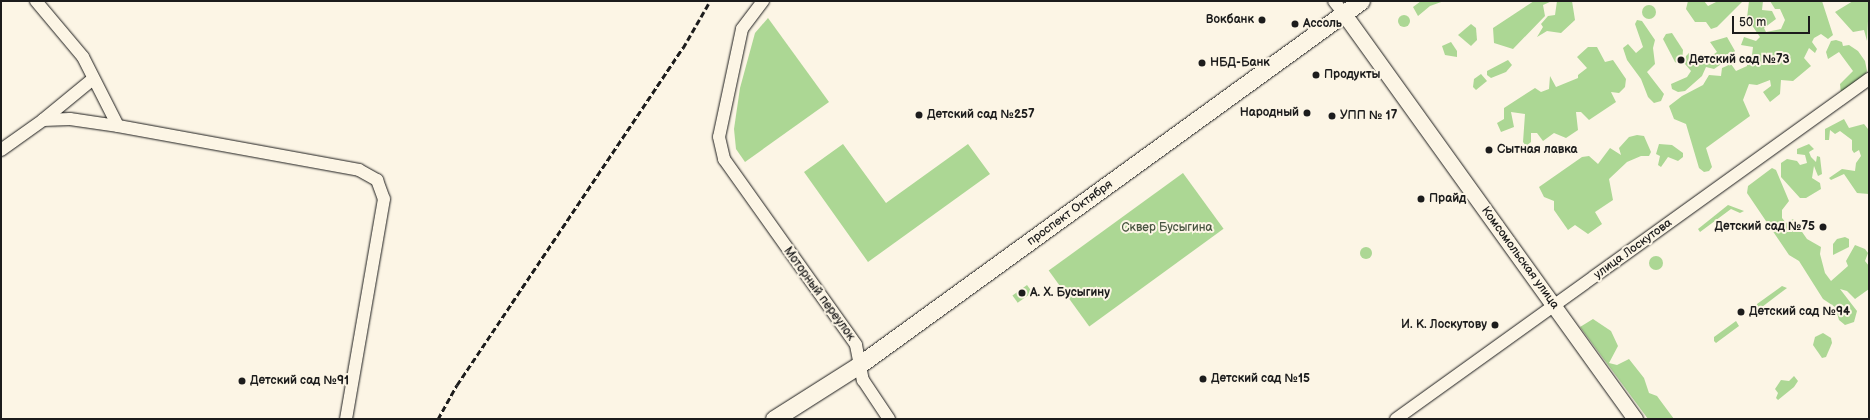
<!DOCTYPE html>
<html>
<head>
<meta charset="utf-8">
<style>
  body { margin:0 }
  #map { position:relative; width:1870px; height:420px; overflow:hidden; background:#fcf5e5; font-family:"Balsamiq Sans",sans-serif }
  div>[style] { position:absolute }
  .green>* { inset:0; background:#acd794; transform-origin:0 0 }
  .round { border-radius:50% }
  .roads { filter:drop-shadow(0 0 1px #1c1c1c) drop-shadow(0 0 1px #1c1c1c) }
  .minor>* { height:12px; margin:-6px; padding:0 6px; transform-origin:6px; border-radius:6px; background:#fcf5e5 }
  .tertiary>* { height:15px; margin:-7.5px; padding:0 7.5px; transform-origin:7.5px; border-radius:7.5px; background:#fcf5e5 }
  .secondary>* { height:17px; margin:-8.5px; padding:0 8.5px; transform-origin:8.5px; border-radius:8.5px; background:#fcf5e5 }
  .rail>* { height:3px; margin-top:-1.5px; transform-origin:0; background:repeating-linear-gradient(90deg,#1c1c1c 0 6px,transparent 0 9px) }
  .dots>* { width:11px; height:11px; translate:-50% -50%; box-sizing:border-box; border:2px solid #fcf5e5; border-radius:50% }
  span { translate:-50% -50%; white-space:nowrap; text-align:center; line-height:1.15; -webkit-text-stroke:4px #fcf5e5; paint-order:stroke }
  .poi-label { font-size:12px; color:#1c1c1c; font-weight:700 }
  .right { translate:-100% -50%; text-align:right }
  .left { translate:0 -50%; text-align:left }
  .street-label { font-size:12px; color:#1c1c1c }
  .park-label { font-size:12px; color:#475440 }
  .frame { position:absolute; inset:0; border:2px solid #1c1c1c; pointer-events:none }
  .scale { position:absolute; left:1732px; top:16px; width:78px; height:18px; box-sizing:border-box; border:2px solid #1c1c1c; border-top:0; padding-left:5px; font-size:12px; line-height:14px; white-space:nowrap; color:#1c1c1c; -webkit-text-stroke:3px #fcf5e5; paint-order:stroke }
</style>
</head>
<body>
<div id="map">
  <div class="green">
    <div style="clip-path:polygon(1421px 1px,1444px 1px,1430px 6px,1418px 16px,1413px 7px)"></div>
    <div style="clip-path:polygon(1534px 1px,1552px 1px,1543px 5px,1545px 16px,1513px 49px,1494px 43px,1493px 28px)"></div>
    <div style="clip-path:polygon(1557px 1px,1572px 1px,1575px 20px,1561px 33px,1547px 31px,1537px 37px,1543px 27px,1541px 24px,1548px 16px,1555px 15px)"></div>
    <div style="clip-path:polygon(1688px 1px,1704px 1px,1708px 6px,1718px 1px,1743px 1px,1717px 27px,1711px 29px,1706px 22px,1695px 22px,1686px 9px)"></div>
    <div style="clip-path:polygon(1749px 1px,1763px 1px,1762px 10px,1772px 11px,1776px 19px,1764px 28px,1766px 32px,1781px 29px,1785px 20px,1780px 9px,1775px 9px,1770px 1px,1822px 1px,1833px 35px,1828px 39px,1821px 34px,1814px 38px,1812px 42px,1817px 49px,1815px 53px,1809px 48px,1804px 58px,1811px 66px,1793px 81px,1781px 80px,1780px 94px,1770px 102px,1763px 92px,1771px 86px,1770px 80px,1757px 85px,1749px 84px,1743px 100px,1750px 116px,1706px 148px,1712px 167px,1709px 171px,1704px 172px,1699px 168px,1686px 124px,1674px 119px,1669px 106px,1682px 96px,1703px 85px,1709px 75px,1721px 76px,1722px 68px,1731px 64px,1736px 71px,1747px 66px,1747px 59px,1752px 55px,1753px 47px,1741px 45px,1744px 37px,1756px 41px,1760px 37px,1747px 18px)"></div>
    <div style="clip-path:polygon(1853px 1px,1869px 1px,1867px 41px,1864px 30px,1853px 32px,1835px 12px)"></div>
    <div class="round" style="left:1642px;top:5px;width:14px;height:14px"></div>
    <div class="round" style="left:1398px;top:15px;width:12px;height:12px"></div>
    <div style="clip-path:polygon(768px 18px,829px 102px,745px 162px,736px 149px,734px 129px,740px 88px,755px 33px)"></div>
    <div style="clip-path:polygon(1637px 20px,1642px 21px,1655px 40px,1653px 48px,1655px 64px,1647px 72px,1664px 94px,1661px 101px,1654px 103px,1648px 97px,1641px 79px,1627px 60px,1623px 48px,1628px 44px,1636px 53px,1643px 47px,1635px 24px)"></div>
    <div style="clip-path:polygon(1471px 24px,1476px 28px,1477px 40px,1471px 46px,1458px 35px)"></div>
    <div style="clip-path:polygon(1672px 33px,1683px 50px,1682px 62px,1679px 64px,1675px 62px,1663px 39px,1666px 34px)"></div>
    <div style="clip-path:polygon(1727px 37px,1735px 51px,1730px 58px,1714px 69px,1706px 67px,1702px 76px,1685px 91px,1678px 92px,1672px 89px,1671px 84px,1687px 77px,1691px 71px,1685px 64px,1686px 56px,1689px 53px,1698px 65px,1717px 52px,1710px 42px)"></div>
    <div style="clip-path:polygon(1836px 40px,1842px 42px,1843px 46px,1849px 45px,1858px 51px,1865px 61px,1867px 71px,1863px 80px,1841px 94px,1840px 84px,1853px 71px,1839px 52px,1828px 59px,1826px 52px,1831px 41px)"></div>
    <div style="clip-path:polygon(1451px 42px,1457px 51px,1457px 57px,1445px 55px,1442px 46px)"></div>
    <div style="clip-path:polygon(1588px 47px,1597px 47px,1605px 62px,1613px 60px,1626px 79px,1625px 87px,1619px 93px,1611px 92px,1616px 102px,1589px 120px,1581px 112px,1576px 112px,1578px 130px,1566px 138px,1554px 133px,1543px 141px,1537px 133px,1531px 133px,1531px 142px,1526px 146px,1523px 142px,1525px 114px,1511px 112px,1514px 127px,1501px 132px,1497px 123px,1504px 119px,1504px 108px,1535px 88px,1541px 92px,1549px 89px,1550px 76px,1556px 87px,1578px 78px,1578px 75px,1587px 68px,1577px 57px)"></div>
    <div style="clip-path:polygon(1508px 60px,1512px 65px,1506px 72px,1491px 78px,1487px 75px,1487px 71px)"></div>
    <div style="clip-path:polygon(1481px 74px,1487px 81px,1476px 90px,1473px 87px,1474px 79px)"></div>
    <div style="clip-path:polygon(1844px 119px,1849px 128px,1864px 124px,1868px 129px,1869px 194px,1857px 193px,1844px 174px,1831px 180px,1829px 178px,1842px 169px,1855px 171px,1856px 163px,1861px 156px,1859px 150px,1854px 153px,1852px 150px,1852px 140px,1840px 131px,1835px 134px,1830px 130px,1829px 140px,1825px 140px,1825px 129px)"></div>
    <div style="clip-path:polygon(1637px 135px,1644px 136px,1651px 152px,1649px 156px,1641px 156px,1627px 162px,1609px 179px,1613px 200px,1595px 212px,1602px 224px,1588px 234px,1575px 225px,1568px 230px,1554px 210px,1554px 201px,1544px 197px,1539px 187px,1582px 157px,1589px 156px,1598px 164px,1610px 148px,1621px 155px,1619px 148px,1629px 137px)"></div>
    <div style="clip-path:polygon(843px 144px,886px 203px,968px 144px,990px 174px,868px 262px,804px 172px)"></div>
    <div style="clip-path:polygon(1659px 144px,1672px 145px,1683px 153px,1683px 157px,1678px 161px,1668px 157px,1661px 167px,1658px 165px,1660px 156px,1656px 154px)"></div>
    <div style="clip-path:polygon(1809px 144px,1814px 149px,1809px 152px,1811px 157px,1816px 162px,1817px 156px,1820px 157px,1822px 174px,1818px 176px,1814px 166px,1812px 178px,1820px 183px,1821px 189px,1806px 198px,1800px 198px,1781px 177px,1781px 163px,1787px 159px,1797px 161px,1800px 165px,1807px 163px,1805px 155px,1797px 154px,1797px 149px)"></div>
    <div style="clip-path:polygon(1772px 168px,1776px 170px,1789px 201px,1782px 210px,1782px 218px,1786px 223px,1793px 219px,1807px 239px,1821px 247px,1820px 254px,1825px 273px,1831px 281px,1848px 266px,1846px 261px,1855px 245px,1865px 249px,1868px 253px,1865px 261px,1869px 266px,1869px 289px,1855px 299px,1847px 291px,1840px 289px,1857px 311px,1854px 322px,1845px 325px,1839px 320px,1835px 307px,1823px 299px,1799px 261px,1789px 255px,1747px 193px,1748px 186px)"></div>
    <div style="left:1183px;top:173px;width:69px;height:166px;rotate:54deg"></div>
    <div style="clip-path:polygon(1728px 205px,1744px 211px,1740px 213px,1731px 209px,1700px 232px,1698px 229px)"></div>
    <div style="clip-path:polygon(1845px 237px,1849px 239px,1849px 247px,1833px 255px,1833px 244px,1837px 239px)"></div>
    <div class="round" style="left:1360px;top:247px;width:12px;height:12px"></div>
    <div class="round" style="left:1649px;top:256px;width:14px;height:14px"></div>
    <div style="left:1027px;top:285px;width:9px;height:18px;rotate:54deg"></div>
    <div style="clip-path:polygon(1782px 286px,1787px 288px,1758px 310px,1757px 308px,1757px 304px)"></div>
    <div style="clip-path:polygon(1593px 319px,1611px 331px,1618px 346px,1609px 363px,1617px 365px,1629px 359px,1644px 378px,1649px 393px,1657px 396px,1674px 419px,1648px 419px,1580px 327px)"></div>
    <div style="clip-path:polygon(1736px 321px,1739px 326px,1716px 343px,1714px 341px,1714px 337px)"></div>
    <div style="clip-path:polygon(1823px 333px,1831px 338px,1832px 343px,1826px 357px,1822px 358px,1813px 345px,1815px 337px)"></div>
    <div style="clip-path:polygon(1794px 376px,1798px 381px,1794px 387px,1778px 400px,1776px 398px,1778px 393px,1775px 389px,1781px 380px,1789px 381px)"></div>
  </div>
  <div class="roads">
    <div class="minor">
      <div style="left:36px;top:1px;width:73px;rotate:50deg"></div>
      <div style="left:83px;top:57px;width:77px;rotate:63.1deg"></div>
      <div style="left:763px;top:1px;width:35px;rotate:127deg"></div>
      <div style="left:742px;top:29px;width:110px;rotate:102deg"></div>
      <div style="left:719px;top:137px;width:23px;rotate:77deg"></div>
      <div style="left:724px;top:159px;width:228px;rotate:54.6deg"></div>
      <div style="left:856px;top:345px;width:36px;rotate:79deg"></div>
      <div style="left:863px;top:380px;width:47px;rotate:56.3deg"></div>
      <div style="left:1334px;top:1px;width:16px;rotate:52deg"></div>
      <div style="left:43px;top:120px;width:27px;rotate:-2deg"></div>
      <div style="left:70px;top:119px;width:49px;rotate:8.3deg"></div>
      <div style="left:118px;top:126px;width:245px;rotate:10.3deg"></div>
      <div style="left:359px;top:170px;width:21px;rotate:29deg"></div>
      <div style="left:377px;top:180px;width:20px;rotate:70deg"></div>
      <div style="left:384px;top:199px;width:223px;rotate:99.8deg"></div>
      <div style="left:1px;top:150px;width:52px;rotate:-35.5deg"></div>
      <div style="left:43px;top:120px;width:65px;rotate:-39.4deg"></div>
      <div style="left:1396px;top:419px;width:583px;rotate:-35.71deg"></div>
    </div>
    <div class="tertiary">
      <div style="left:1344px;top:14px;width:499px;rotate:54.3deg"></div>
    </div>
    <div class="secondary">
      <div style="left:774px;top:419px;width:101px;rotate:-32.4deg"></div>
      <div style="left:859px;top:365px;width:620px;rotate:-35.95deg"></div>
    </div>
  </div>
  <div class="rail">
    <div style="left:438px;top:419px;width:39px;rotate:-61deg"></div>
    <div style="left:457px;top:385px;width:406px;rotate:-56.2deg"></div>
    <div style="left:683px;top:48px;width:54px;rotate:-60.1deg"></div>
  </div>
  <div class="dots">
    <div style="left:1262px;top:20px;background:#1c1c1c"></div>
    <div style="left:1295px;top:24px;background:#1c1c1c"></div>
    <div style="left:1681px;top:60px;background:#1c1c1c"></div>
    <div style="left:1202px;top:63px;background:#1c1c1c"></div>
    <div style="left:1316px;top:75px;background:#1c1c1c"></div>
    <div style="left:1307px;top:113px;background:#1c1c1c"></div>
    <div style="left:919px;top:115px;background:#1c1c1c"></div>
    <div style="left:1332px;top:116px;background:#1c1c1c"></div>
    <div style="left:1489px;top:150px;background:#1c1c1c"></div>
    <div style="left:1421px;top:199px;background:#1c1c1c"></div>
    <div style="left:1823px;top:227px;background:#1c1c1c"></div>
    <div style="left:1022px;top:293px;background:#1c1c1c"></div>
    <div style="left:1741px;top:312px;background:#1c1c1c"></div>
    <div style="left:1495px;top:325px;background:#1c1c1c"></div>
    <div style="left:1203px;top:379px;background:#1c1c1c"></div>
    <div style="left:242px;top:381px;background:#1c1c1c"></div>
  </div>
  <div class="poi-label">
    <span class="right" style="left:1254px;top:20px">Вокбанк</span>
    <span class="left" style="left:1303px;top:24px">Ассоль</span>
    <span class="left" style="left:1689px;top:60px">Детский сад №73</span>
    <span class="left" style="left:1210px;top:63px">НБД-Банк</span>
    <span class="left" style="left:1324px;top:75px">Продукты</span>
    <span class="right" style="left:1299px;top:113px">Народный</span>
    <span class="left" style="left:927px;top:115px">Детский сад №257</span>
    <span class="left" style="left:1340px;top:116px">УПП № 17</span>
    <span class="left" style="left:1497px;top:150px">Сытная лавка</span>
    <span class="left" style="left:1429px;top:199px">Прайд</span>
    <span class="right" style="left:1815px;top:227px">Детский сад №75</span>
    <span class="left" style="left:1030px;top:293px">А. Х. Бусыгину</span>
    <span class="left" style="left:1749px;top:312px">Детский сад №94</span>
    <span class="right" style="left:1487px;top:325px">И. К. Лоскутову</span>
    <span class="left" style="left:1211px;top:379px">Детский сад №15</span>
    <span class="left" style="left:250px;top:381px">Детский сад №91</span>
  </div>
  <div class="street-label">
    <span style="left:1070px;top:213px;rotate:-36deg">проспект Октября</span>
    <span style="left:1633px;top:249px;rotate:-36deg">улица Лоскутова</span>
    <span style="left:1520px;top:258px;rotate:54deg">Комсомольская улица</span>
    <span style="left:819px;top:294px;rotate:54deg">Моторный переулок</span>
  </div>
  <div class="park-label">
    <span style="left:1167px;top:228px">Сквер Бусыгина</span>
  </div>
  <div class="frame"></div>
  <div class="scale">50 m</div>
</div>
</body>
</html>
